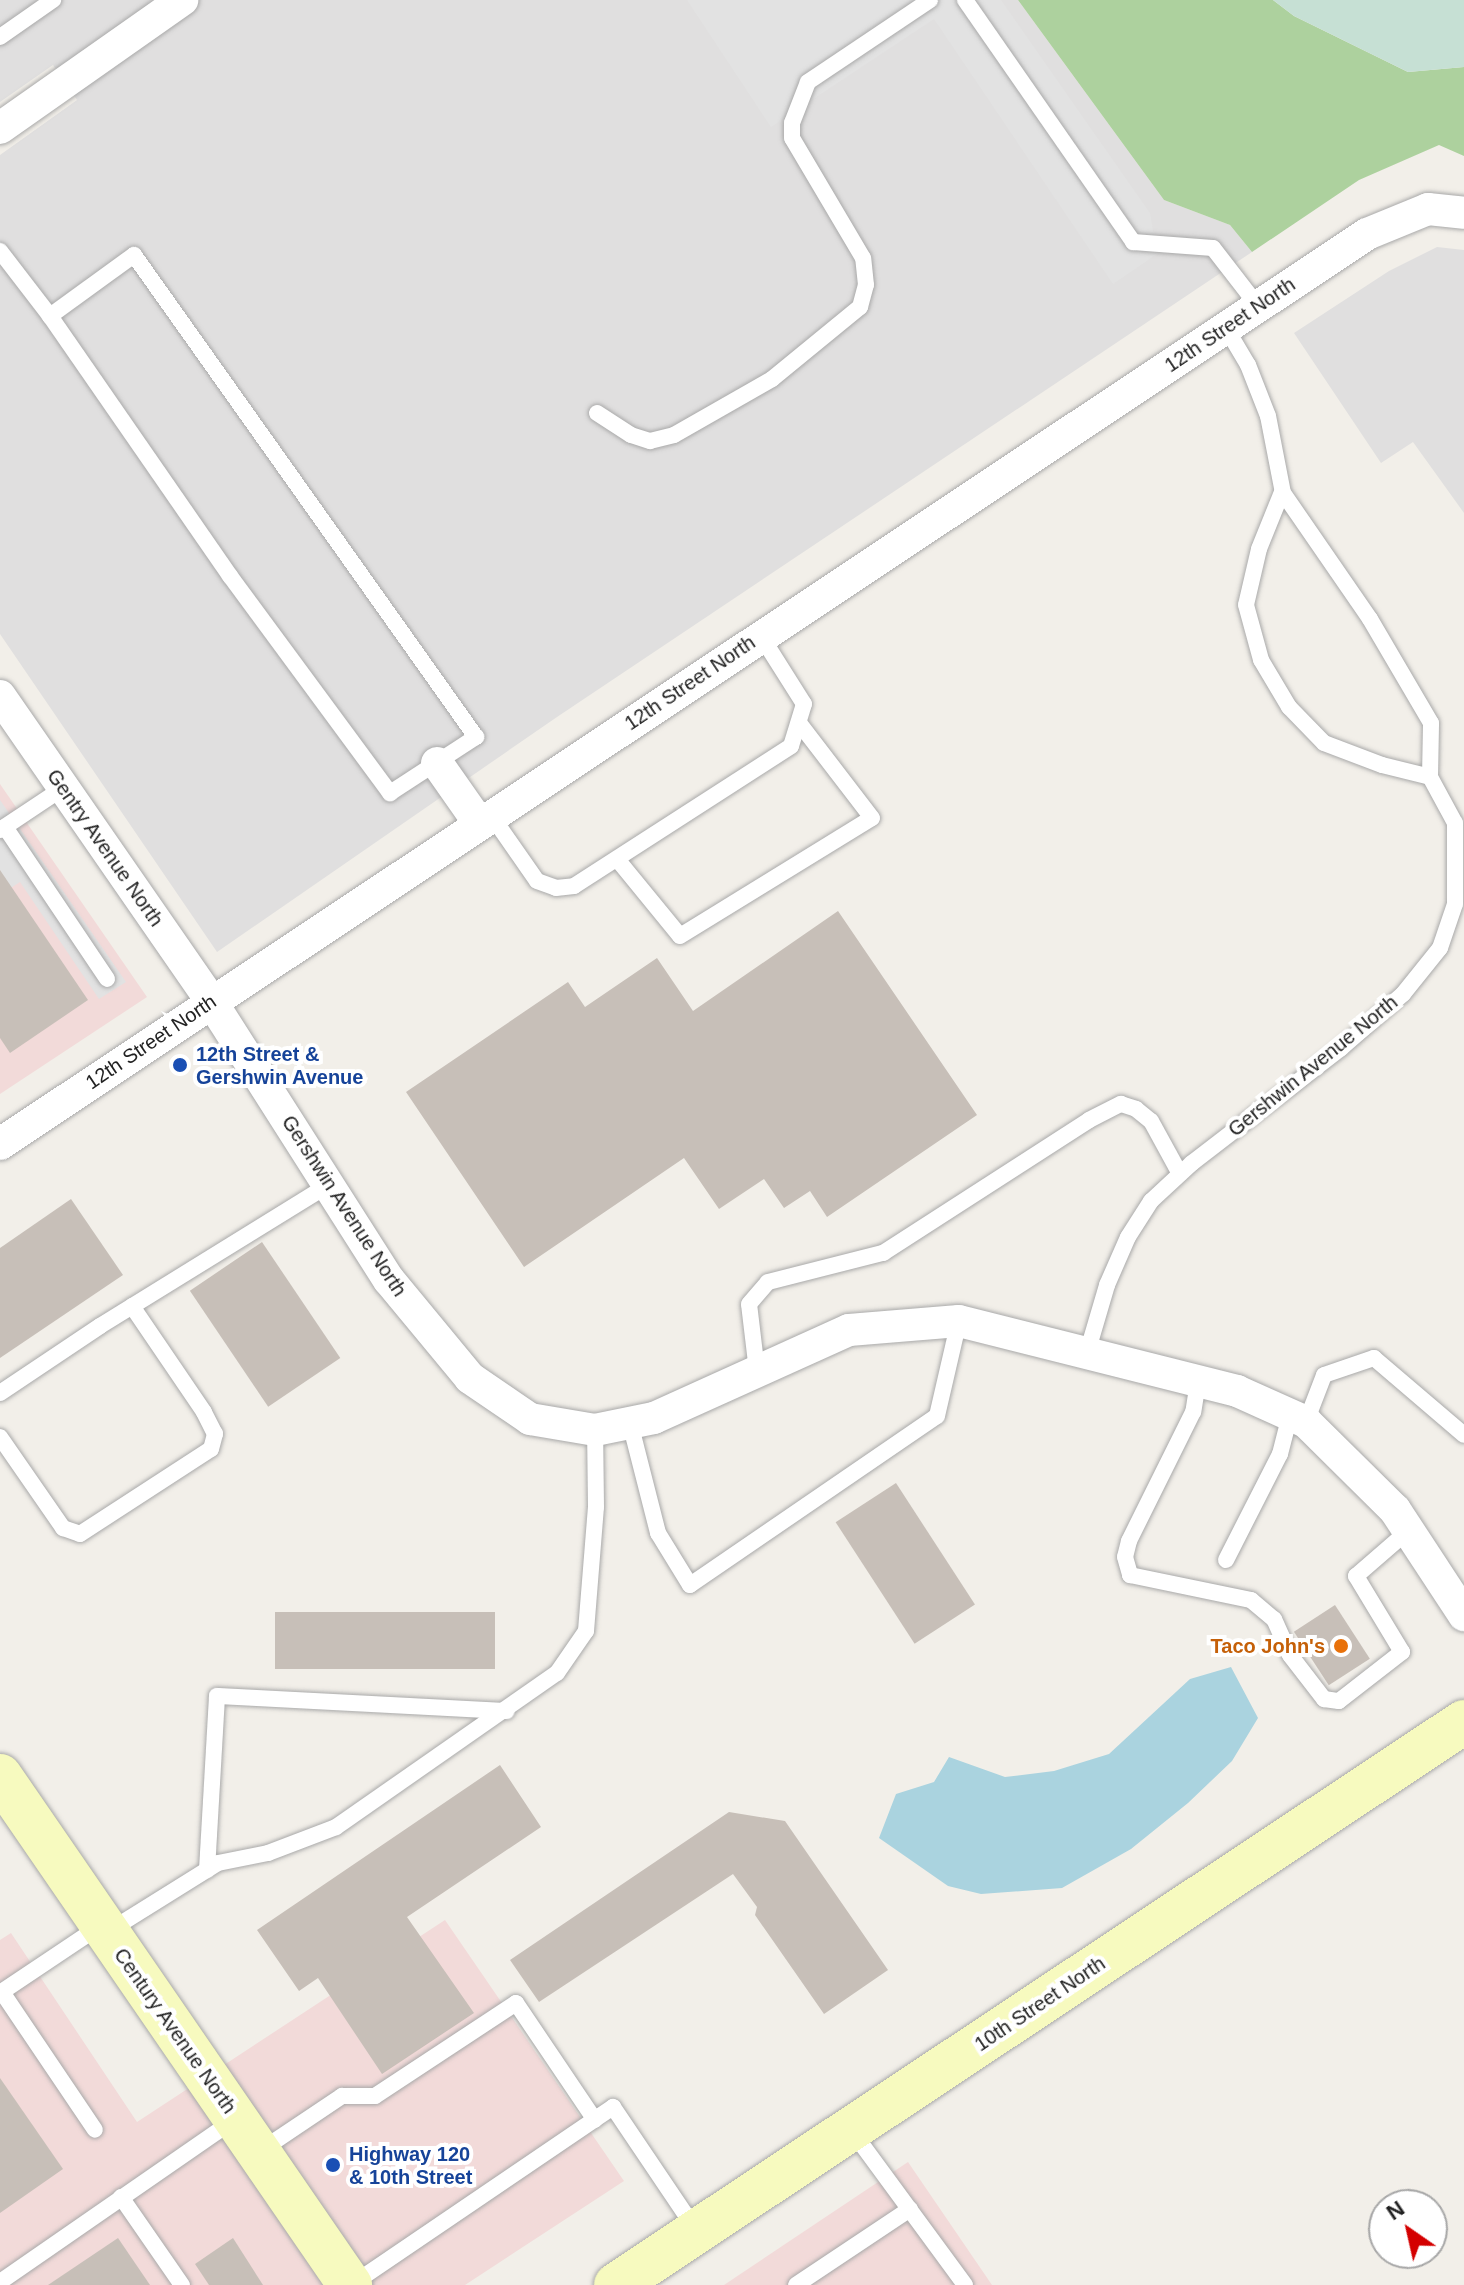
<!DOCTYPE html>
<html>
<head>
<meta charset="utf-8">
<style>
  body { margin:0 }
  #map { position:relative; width:1464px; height:2285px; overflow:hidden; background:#f2efe9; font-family:Helvetica,sans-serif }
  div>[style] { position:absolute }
  .residential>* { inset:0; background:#e0dfdf }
  .commercial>* { inset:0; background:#f2dad9 }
  .forest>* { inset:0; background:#add19e }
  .wetland>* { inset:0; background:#c6e0d4 }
  .parking>* { inset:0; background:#e2e2e2 }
  .water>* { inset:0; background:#aad3df }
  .building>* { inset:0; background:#c7bfb8; transform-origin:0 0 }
  .roads { filter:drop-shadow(0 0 2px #a9a9a9) drop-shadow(0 0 2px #a9a9a9) }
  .service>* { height:16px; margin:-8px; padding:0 8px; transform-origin:8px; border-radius:8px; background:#fff }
  .minor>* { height:32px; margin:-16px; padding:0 16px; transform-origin:16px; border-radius:16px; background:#fff }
  .secondary>* { height:44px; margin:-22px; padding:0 22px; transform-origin:22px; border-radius:22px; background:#f7fabf }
  .dots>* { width:22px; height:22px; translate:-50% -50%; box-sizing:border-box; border:4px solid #fff; border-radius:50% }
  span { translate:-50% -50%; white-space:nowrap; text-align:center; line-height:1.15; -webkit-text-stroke:8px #fff; paint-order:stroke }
  .street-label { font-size:20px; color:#222 }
  .transit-label { font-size:20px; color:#164399; font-weight:700 }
  .left { translate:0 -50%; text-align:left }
  .food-label { font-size:20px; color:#c56008; font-weight:700 }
  .right { translate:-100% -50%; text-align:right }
  .north { position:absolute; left:1368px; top:2189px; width:80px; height:80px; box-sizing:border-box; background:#fff; border:2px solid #a7a7a7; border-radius:50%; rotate:326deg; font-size:22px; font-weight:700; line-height:32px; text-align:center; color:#222 }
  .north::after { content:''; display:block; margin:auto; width:28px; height:36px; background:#d40000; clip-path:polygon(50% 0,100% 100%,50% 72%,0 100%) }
</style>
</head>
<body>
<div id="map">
  <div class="residential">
    <div style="clip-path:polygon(0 0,1018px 0,1164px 200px,1230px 225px,1252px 252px,557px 717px,217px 952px,0 634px,0 155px,77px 100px,53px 65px,0 102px)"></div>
    <div style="clip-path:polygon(1437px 247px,1464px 250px,1464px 513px,1413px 442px,1381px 463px,1294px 333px,1389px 271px)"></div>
  </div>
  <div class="commercial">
    <div style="clip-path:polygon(0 784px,147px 997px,0 1094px)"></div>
    <div style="clip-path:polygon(445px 1920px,624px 2181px,465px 2285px,0 2285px,0 1940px,11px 1933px,137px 2122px)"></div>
    <div style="clip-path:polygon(908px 2162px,992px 2285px,724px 2285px)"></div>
  </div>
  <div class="forest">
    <div style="clip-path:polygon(1018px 0,1273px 0,1294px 16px,1408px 72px,1464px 67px,1464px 156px,1439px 145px,1359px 180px,1252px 252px,1230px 225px,1164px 200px)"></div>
  </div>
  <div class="wetland">
    <div style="clip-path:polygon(1273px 0,1464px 0,1464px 67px,1408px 72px,1294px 16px)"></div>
  </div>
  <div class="parking">
    <div style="clip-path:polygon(687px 0,1001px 0,1150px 213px,1157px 254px,1113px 284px,934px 19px,771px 127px)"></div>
    <div style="clip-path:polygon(0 800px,126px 982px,99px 999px,20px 882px,0 895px)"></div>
  </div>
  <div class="water">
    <div style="clip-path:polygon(1231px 1667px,1258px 1718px,1232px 1761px,1188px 1803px,1131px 1849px,1062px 1888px,981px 1894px,948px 1886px,879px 1838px,896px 1794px,934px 1782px,949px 1757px,1005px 1777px,1054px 1771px,1109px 1754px,1190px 1679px)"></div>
  </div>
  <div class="building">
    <div style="clip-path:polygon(0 870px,88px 1000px,10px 1053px,0 1038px)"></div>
    <div style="clip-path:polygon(838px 911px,977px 1115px,827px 1217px,810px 1191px,784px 1208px,764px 1179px,719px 1209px,684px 1158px,524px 1267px,406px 1092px,568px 982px,585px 1007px,657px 958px,693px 1011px)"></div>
    <div style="clip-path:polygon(71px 1199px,123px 1275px,0 1358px,0 1248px)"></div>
    <div style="left:262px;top:1242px;width:140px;height:87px;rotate:56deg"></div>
    <div style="left:896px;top:1483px;width:145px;height:72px;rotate:57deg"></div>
    <div style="left:1335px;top:1605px;width:64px;height:49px;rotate:57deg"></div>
    <div style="left:275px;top:1612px;width:220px;height:57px"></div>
    <div style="clip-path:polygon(500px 1765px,541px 1827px,407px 1917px,474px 2013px,382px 2074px,318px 1978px,299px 1991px,257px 1930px)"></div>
    <div style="clip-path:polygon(729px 1812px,785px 1821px,888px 1970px,824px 2014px,755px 1915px,757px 1907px,733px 1874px,539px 2002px,510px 1960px)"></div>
    <div style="clip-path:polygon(0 2078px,63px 2169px,0 2213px)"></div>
    <div style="clip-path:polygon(118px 2238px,150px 2285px,48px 2285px)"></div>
    <div style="clip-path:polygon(233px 2238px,263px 2285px,209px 2285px,195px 2264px)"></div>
  </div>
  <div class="roads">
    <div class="service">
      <div style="left:965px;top:0;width:295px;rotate:55.2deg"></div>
      <div style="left:1133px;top:242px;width:80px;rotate:4.3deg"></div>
      <div style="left:1213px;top:248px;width:72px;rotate:52.3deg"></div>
      <div style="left:0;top:37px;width:65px;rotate:-34.9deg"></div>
      <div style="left:0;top:251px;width:82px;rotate:52.4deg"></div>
      <div style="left:50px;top:316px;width:316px;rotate:55.3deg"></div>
      <div style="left:230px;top:576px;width:270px;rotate:53.6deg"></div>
      <div style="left:390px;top:793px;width:103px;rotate:-33.1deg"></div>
      <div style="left:476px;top:737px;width:591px;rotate:-125.36deg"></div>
      <div style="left:134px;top:255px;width:104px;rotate:144deg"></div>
      <div style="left:597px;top:413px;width:40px;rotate:32.9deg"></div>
      <div style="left:631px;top:435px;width:20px;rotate:18deg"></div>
      <div style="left:650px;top:441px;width:25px;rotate:-14deg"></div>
      <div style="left:674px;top:435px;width:113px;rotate:-29.7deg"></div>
      <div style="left:772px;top:379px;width:114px;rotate:-39.3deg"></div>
      <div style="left:860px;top:307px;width:23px;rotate:-75deg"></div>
      <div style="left:866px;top:285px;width:27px;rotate:-96deg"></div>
      <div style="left:863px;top:258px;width:139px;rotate:-120.6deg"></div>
      <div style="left:792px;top:138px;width:15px;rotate:-90deg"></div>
      <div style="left:792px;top:123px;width:44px;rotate:-68.7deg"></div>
      <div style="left:808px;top:82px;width:147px;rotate:-33.9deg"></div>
      <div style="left:1282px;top:492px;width:61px;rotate:112deg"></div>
      <div style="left:1259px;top:549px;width:57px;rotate:103.1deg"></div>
      <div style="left:1246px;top:605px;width:57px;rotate:74.7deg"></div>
      <div style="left:1261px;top:660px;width:55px;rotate:59.2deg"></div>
      <div style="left:1289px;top:707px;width:50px;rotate:45.8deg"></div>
      <div style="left:1324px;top:743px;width:62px;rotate:20.8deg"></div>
      <div style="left:1382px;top:765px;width:49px;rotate:14deg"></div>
      <div style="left:491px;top:815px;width:80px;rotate:55.1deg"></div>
      <div style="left:537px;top:881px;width:20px;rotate:20deg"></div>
      <div style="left:556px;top:888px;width:18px;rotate:-6deg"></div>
      <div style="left:574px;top:886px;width:258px;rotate:-32.8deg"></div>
      <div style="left:791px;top:746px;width:44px;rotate:-72.8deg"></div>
      <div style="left:804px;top:704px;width:80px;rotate:-122.3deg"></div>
      <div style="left:5px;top:827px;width:183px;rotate:56.1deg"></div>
      <div style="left:0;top:830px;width:76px;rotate:-33.7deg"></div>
      <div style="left:617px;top:859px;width:99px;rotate:50.7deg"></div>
      <div style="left:680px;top:936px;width:225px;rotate:-31.6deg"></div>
      <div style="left:872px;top:818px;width:118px;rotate:-127.5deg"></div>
      <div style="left:1087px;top:1353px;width:71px;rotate:-73.6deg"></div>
      <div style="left:1107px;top:1285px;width:52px;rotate:-66.4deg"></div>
      <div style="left:1128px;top:1237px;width:43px;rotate:-57.4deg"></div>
      <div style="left:1151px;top:1201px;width:56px;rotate:-42.8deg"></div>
      <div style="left:1192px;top:1163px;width:187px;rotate:-37.6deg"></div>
      <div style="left:1340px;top:1049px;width:84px;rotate:-41.1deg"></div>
      <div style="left:1403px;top:994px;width:59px;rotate:-51.2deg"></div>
      <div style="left:1440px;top:948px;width:46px;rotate:-71.2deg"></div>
      <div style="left:1455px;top:904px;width:81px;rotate:-90deg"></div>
      <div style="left:1455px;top:823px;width:52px;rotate:-118.5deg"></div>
      <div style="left:1430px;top:777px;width:54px;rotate:-88.9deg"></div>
      <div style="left:1431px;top:723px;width:121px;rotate:-120.4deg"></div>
      <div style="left:1370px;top:619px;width:153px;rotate:-124.6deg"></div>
      <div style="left:1283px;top:493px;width:78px;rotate:-101deg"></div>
      <div style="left:1268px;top:416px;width:55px;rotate:-111.4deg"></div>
      <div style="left:1248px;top:365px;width:43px;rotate:-120.7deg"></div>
      <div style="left:757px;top:1371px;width:67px;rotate:-96.8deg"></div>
      <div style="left:749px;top:1304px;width:29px;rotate:-49deg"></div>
      <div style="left:768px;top:1282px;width:119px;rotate:-14.2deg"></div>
      <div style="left:883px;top:1253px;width:245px;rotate:-32.8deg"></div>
      <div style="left:1089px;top:1120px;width:36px;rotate:-27deg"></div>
      <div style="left:1121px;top:1104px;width:16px;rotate:18deg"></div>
      <div style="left:1136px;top:1109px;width:19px;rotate:39deg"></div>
      <div style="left:1151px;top:1121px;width:60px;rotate:61.3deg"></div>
      <div style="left:1198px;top:1382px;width:30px;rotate:99deg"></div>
      <div style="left:1193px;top:1412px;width:144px;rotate:116.4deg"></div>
      <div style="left:1129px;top:1541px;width:16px;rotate:104deg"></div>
      <div style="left:1125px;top:1557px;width:19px;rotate:74deg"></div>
      <div style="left:1130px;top:1575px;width:124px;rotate:11.7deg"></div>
      <div style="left:1251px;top:1600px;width:30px;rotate:40deg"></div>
      <div style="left:1274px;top:1619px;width:39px;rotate:66deg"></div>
      <div style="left:1290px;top:1655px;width:56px;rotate:52.3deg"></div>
      <div style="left:1324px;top:1699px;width:15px;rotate:8deg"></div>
      <div style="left:1339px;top:1701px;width:80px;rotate:-37.9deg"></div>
      <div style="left:1402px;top:1652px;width:89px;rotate:-121.2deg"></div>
      <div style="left:1356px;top:1576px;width:69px;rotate:-40.9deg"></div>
      <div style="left:0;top:1393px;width:120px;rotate:-33.8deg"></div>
      <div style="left:100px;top:1326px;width:268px;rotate:-31.7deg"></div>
      <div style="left:1306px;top:1422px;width:50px;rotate:-69deg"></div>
      <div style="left:1324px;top:1375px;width:53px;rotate:-18.8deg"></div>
      <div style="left:1374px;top:1358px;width:118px;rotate:40.5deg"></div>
      <div style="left:630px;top:1423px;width:114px;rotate:75.7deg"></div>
      <div style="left:658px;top:1533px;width:61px;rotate:58.4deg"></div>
      <div style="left:690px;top:1585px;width:299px;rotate:-34.4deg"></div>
      <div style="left:937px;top:1416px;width:98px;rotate:-77deg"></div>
      <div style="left:0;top:1437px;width:111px;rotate:55.3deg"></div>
      <div style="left:63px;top:1528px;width:18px;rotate:19deg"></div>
      <div style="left:80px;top:1534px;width:156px;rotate:-33deg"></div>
      <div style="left:211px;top:1449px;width:16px;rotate:-75deg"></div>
      <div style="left:215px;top:1434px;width:25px;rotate:-117deg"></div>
      <div style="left:204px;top:1412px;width:128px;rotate:-124.2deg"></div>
      <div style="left:1226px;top:1560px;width:119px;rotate:-63deg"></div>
      <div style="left:1280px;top:1454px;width:40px;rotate:-75.6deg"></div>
      <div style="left:207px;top:1870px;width:174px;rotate:-86.7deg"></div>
      <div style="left:217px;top:1696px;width:290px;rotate:3deg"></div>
      <div style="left:109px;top:1931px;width:128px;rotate:-32deg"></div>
      <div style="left:218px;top:1863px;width:51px;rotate:-11.3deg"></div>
      <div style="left:268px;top:1853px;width:73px;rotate:-20.9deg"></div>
      <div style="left:336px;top:1827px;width:269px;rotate:-34.9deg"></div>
      <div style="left:557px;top:1673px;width:51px;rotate:-55.4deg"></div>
      <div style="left:586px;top:1631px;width:124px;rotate:-85.4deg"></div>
      <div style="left:596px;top:1507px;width:77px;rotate:-90.7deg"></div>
      <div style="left:2px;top:1992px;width:166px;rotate:56deg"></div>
      <div style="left:0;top:1993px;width:120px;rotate:-33.8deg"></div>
      <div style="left:852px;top:2131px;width:191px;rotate:53.7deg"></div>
      <div style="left:260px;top:2151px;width:99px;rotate:-33.9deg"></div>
      <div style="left:342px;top:2096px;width:33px"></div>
      <div style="left:375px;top:2096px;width:169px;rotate:-33.4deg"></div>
      <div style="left:516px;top:2003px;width:141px;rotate:56deg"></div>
      <div style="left:121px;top:2197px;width:107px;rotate:55.3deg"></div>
      <div style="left:0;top:2282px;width:286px;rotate:-34.7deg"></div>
      <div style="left:351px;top:2285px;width:317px;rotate:-34.2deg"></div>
      <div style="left:613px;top:2107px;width:148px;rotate:56deg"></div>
      <div style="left:796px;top:2285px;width:137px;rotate:-33.7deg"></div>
    </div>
    <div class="minor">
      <div style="left:0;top:128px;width:223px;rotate:-35.1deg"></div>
      <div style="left:0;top:696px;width:371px;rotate:55.3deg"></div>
      <div style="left:211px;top:1001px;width:331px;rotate:57.5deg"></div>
      <div style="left:389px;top:1280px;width:127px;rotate:50.4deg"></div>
      <div style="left:470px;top:1378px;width:73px;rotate:34.3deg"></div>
      <div style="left:530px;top:1419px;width:66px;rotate:9.6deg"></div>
      <div style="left:595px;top:1430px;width:60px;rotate:-11.5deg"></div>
      <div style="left:654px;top:1418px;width:214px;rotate:-24.3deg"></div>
      <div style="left:849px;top:1330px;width:110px;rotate:-4.7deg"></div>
      <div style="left:959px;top:1321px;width:287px;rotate:14.1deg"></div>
      <div style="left:1237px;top:1391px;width:76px;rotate:24.2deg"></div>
      <div style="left:1306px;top:1422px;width:125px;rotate:44.7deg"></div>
      <div style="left:1395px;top:1510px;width:126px;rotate:56.7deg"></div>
      <div style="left:437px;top:763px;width:73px;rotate:55deg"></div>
      <div style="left:0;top:1144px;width:1642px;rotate:-33.65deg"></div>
      <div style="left:1367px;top:234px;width:66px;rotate:-22.3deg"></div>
      <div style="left:1428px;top:209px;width:36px;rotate:6deg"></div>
    </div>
    <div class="secondary">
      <div style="left:0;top:1776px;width:618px;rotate:55.49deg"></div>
      <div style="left:616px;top:2285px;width:1018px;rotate:-33.58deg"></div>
    </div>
  </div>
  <div class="dots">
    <div style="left:180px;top:1065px;background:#1a4fb4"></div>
    <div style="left:1341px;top:1646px;background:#e8710a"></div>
    <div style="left:333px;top:2165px;background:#1a4fb4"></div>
  </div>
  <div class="street-label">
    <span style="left:1230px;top:325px;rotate:-34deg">12th Street North</span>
    <span style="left:690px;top:683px;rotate:-34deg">12th Street North</span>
    <span style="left:105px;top:848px;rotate:55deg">Gentry Avenue North</span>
    <span style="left:151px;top:1042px;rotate:-34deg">12th Street North</span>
    <span style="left:1313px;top:1066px;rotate:-39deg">Gershwin Avenue North</span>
    <span style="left:344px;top:1206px;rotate:57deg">Gershwin Avenue North</span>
    <span style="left:1040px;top:2004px;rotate:-34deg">10th Street North</span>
    <span style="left:175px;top:2031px;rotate:55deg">Century Avenue North</span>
  </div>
  <div class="transit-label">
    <span class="left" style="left:196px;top:1066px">12th Street &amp;<br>Gershwin Avenue</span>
    <span class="left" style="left:349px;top:2166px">Highway 120<br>&amp; 10th Street</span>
  </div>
  <div class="food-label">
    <span class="right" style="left:1325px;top:1646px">Taco John's</span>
  </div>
  <div class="north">N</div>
</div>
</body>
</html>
